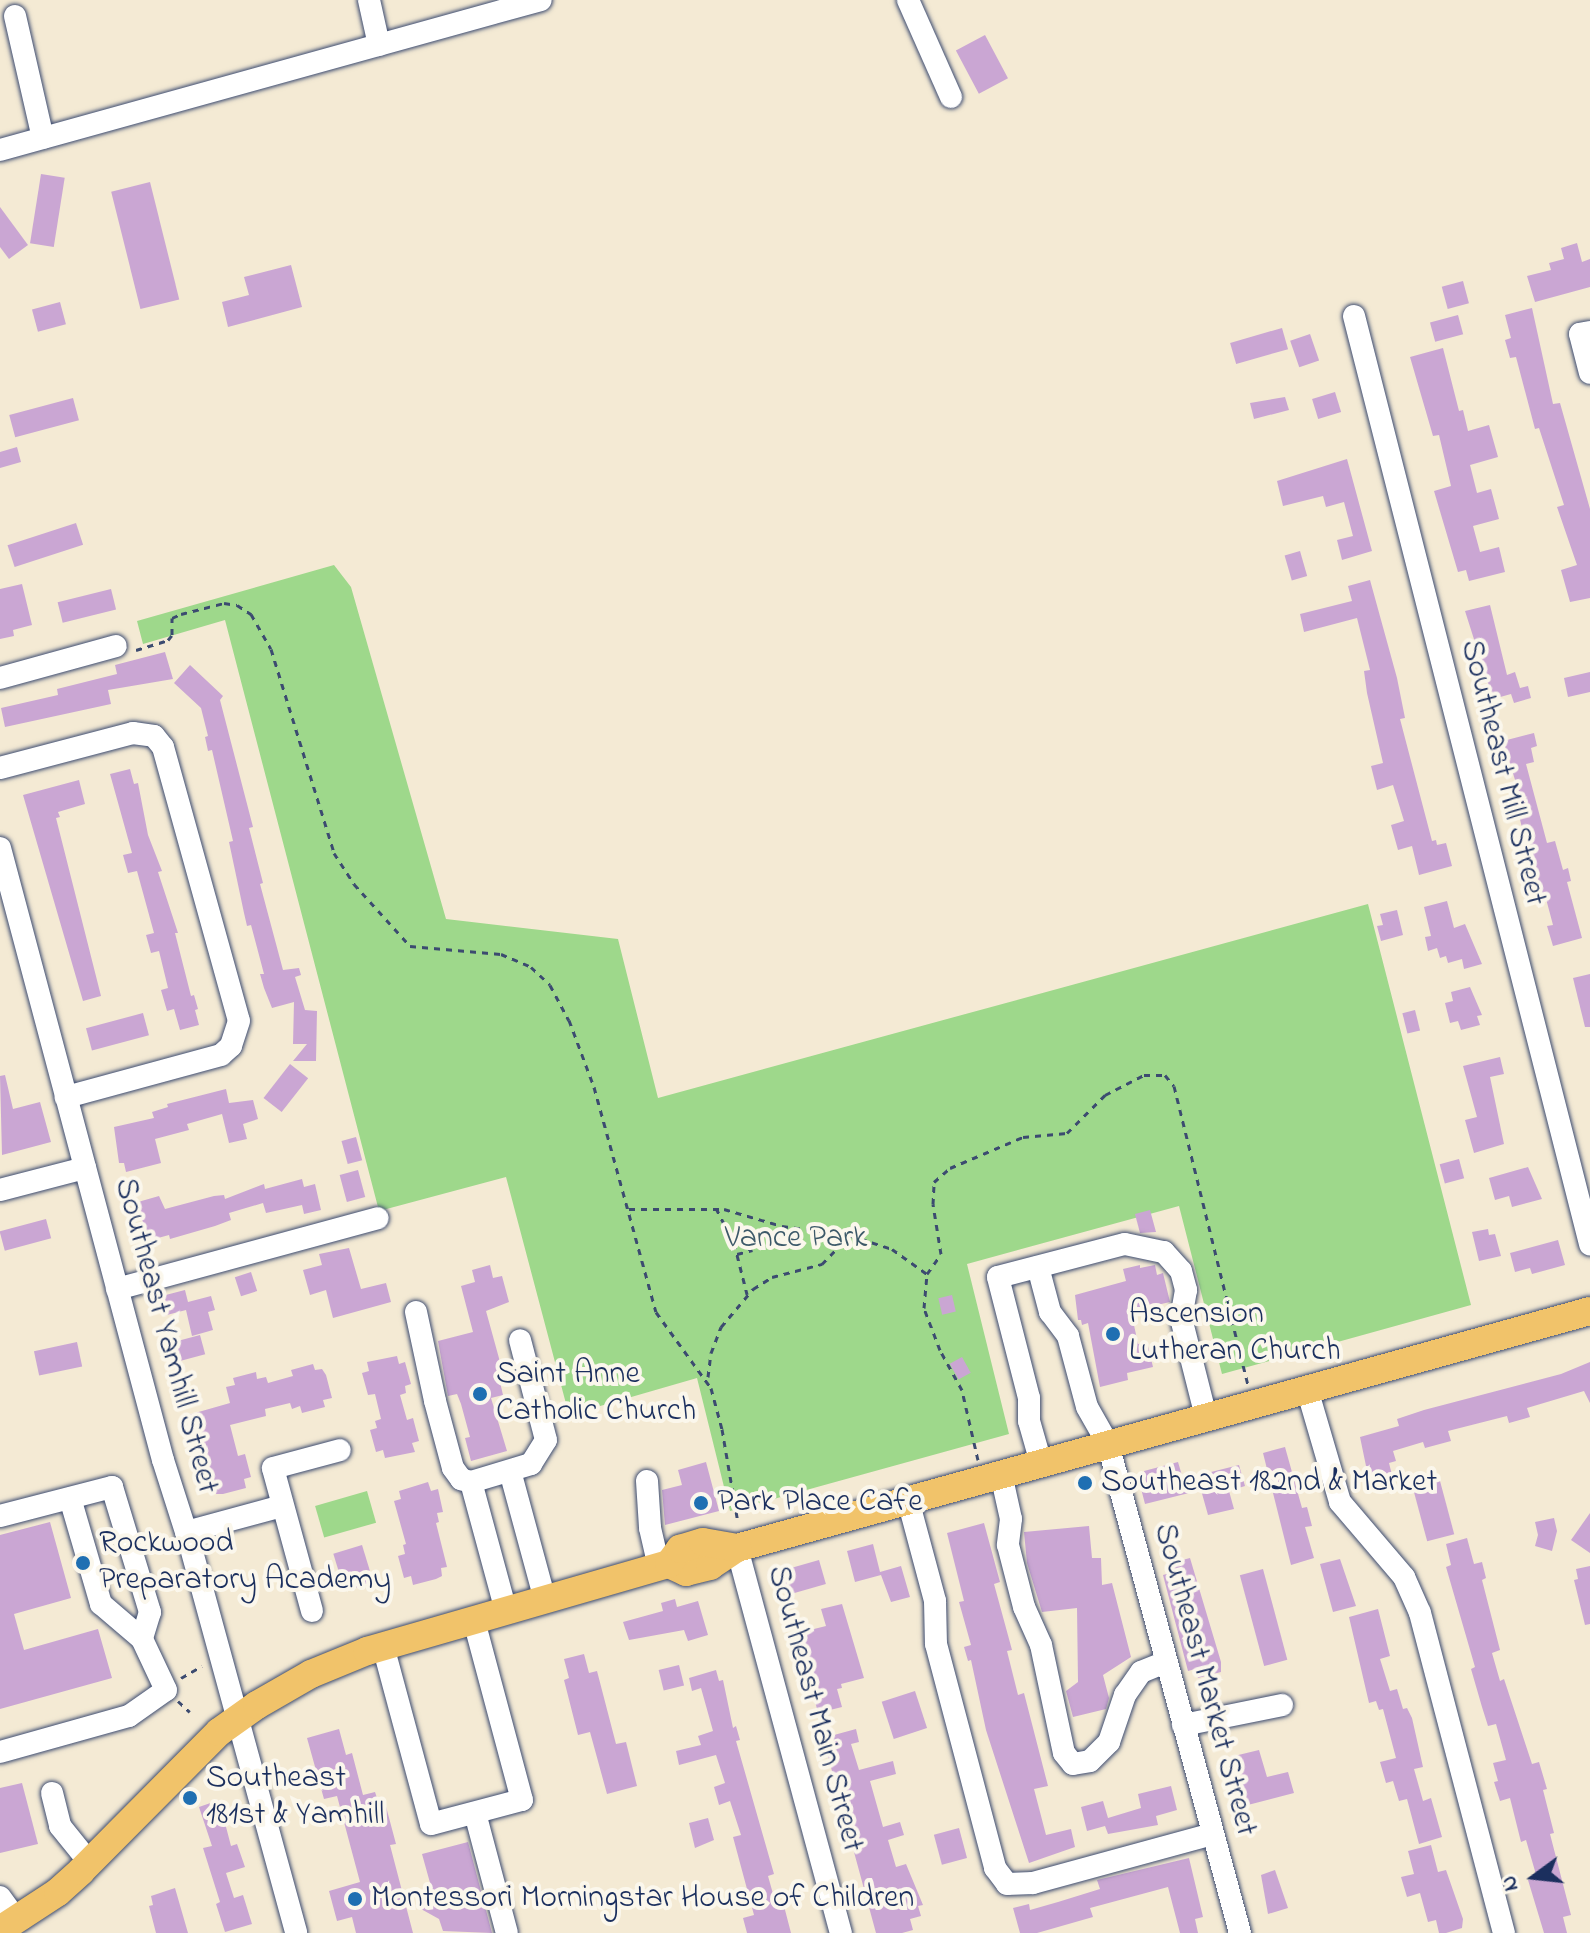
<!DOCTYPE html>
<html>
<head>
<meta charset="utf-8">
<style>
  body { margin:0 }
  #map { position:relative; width:1590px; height:1933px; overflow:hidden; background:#f4ead4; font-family:"Indie Flower",sans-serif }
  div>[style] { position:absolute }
  .green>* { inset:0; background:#9ed88b; transform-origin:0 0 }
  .building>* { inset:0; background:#caa6d3; transform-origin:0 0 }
  .path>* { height:3px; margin-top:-1.5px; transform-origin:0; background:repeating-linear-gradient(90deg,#3c4b70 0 6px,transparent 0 12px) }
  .roads { filter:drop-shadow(0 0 2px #3c4b70) drop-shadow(0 0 2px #3c4b70) }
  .minor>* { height:22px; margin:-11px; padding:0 11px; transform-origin:11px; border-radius:11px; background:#fff }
  .major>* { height:28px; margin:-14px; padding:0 14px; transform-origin:14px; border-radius:14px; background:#f1c36a }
  .dots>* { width:22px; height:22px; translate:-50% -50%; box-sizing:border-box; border:4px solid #fbf7ec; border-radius:50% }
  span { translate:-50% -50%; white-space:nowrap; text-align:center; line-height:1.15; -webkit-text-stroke:8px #fbf7ec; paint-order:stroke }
  .street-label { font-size:32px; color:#1b2f5e }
  .park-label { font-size:32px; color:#3c5969 }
  .poi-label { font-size:32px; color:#1b2f5e }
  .left { translate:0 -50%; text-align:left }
  .north { position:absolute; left:1494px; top:1837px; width:80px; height:80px; -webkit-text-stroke:6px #fbf7ec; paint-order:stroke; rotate:255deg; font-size:22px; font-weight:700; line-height:32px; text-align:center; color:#1b2f5e }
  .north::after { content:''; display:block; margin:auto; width:28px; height:36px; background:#1b2f5e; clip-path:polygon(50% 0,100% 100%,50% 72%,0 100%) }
</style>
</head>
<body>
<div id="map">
  <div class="green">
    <div style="clip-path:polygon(334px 565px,351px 587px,446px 919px,618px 939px,658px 1098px,1368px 904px,1471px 1305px,1222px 1374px,1179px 1206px,967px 1264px,1009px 1434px,730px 1511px,697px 1378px,569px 1415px,506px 1177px,379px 1211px,225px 620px,143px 644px,137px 621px)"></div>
    <div style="left:367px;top:1491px;width:33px;height:54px;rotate:74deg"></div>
  </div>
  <div class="building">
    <div style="left:985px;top:35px;width:49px;height:33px;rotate:62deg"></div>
    <div style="left:41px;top:174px;width:24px;height:70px;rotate:9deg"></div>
    <div style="left:150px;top:182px;width:121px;height:40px;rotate:76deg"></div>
    <div style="clip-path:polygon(0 207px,28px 245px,9px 259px,0 247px)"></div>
    <div style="clip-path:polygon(1577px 243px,1582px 262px,1590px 259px,1590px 287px,1535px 302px,1527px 276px,1551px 270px,1549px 263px,1564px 259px,1561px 248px)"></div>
    <div style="clip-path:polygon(291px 265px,302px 307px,228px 327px,222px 302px,249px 295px,244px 277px)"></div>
    <div style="left:1463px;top:281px;width:23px;height:22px;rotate:75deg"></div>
    <div style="left:60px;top:302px;width:23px;height:29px;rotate:75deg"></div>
    <div style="clip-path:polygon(1532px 308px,1553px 404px,1560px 403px,1590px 509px,1590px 598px,1570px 602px,1561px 570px,1577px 565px,1557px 507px,1564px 505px,1539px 428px,1535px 429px,1516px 357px,1510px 358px,1505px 340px,1511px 338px,1505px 315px)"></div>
    <div style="left:1458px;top:315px;width:20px;height:29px;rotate:75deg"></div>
    <div style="left:1282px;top:328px;width:22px;height:54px;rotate:74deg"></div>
    <div style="left:1310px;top:334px;width:28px;height:21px;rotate:71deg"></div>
    <div style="clip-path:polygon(1443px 348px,1459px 411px,1463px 410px,1468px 431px,1489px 425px,1498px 457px,1470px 465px,1477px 493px,1491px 489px,1499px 519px,1473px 526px,1480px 552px,1499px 547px,1505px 572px,1469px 581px,1466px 570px,1458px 572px,1434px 491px,1451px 486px,1439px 435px,1433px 436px,1410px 357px)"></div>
    <div style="left:1335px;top:392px;width:21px;height:24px;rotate:73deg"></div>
    <div style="clip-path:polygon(1285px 397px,1289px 410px,1254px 419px,1250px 403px)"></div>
    <div style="left:73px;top:398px;width:23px;height:66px;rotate:75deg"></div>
    <div style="clip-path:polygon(17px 447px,21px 462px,0 468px,0 452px)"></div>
    <div style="clip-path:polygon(1347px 459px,1372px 551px,1342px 560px,1337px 540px,1353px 536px,1344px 502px,1326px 507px,1323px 496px,1283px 506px,1277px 481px)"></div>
    <div style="left:76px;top:523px;width:23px;height:72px;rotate:72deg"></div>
    <div style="left:1300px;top:551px;width:26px;height:16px;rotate:74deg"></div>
    <div style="clip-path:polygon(1370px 580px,1397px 678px,1405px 718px,1400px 719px,1432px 841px,1436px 840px,1437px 845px,1446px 843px,1452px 866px,1419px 875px,1412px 846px,1398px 850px,1391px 825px,1404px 821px,1393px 785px,1377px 790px,1371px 766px,1383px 763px,1367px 693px,1364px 671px,1370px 670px,1357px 618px,1304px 632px,1300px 614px,1352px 601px,1348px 586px)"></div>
    <div style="clip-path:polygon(22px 584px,32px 625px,13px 630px,14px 636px,0 639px,0 589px)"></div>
    <div style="left:111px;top:589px;width:21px;height:55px;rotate:76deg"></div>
    <div style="clip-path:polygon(1490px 605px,1507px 675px,1515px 672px,1520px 688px,1528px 686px,1531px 698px,1514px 703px,1511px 694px,1493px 699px,1465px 611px)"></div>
    <div style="clip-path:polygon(165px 652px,173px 679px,108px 690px,111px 704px,5px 727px,1px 708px,58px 695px,57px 689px,117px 674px,115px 665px)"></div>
    <div style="clip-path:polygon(190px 665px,223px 696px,220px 700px,253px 827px,249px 828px,263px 883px,260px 884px,283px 970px,299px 968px,301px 975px,295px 977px,305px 1010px,317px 1011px,316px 1061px,293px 1061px,307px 1044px,293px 1044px,294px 1002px,272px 1008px,264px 988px,260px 974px,264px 974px,251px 925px,247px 926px,244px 913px,229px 842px,233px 841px,212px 750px,208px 751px,205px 737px,208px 736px,201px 708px,174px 683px)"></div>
    <div style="clip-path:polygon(1590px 672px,1590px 692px,1568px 697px,1564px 678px)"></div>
    <div style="clip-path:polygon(1534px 733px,1537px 746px,1531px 748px,1534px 762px,1526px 764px,1547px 843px,1555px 841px,1563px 870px,1568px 868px,1571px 881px,1567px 882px,1582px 938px,1553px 946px,1547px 926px,1553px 925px,1545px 895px,1542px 896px,1536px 876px,1533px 877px,1515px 797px,1520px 796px,1503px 741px)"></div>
    <div style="clip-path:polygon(130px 769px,134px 784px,138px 783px,148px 835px,162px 871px,158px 872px,178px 933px,175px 933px,191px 996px,194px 995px,198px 1009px,195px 1010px,199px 1025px,180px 1030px,174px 1009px,167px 1011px,161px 990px,168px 988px,159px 951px,151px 953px,146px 935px,154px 933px,137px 871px,128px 873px,123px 855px,132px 853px,110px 774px)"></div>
    <div style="clip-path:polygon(79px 780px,85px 804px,58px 812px,60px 817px,56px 818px,101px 996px,83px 1001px,23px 795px)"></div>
    <div style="clip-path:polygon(1447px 901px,1454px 928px,1465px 924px,1482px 964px,1464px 969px,1462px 959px,1448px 963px,1446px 956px,1440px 958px,1437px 948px,1428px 951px,1425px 937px,1431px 936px,1424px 907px)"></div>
    <div style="clip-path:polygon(1397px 910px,1403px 935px,1381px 941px,1377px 926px,1383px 925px,1380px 914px)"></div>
    <div style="clip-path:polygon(1590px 974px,1590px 1027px,1585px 1027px,1573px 978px)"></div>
    <div style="clip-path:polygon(1470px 987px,1482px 1015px,1477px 1016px,1480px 1025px,1461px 1030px,1458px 1021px,1450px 1023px,1445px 1003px,1453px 1001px,1451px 992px)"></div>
    <div style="left:1415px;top:1010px;width:21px;height:13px;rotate:76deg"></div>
    <div style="left:143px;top:1013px;width:23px;height:59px;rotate:75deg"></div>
    <div style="clip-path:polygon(1500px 1057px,1504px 1074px,1490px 1077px,1504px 1144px,1474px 1153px,1465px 1120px,1477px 1117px,1463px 1066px)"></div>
    <div style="left:290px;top:1064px;width:23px;height:43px;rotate:38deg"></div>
    <div style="clip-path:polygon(5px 1075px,13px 1109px,40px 1102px,51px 1142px,2px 1155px,0 1076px)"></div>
    <div style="clip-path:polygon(226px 1089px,229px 1103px,253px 1100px,258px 1119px,243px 1124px,247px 1139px,229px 1143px,222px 1114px,187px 1124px,189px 1130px,155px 1139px,161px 1163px,126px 1172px,124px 1163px,119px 1163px,114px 1127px,154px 1118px,152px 1112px,168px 1107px,167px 1104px)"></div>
    <div style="left:356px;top:1137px;width:24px;height:15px;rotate:75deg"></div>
    <div style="left:1459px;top:1159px;width:20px;height:20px;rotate:75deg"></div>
    <div style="clip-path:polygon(1528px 1167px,1542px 1199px,1512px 1207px,1509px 1196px,1495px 1200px,1489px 1178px)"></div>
    <div style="left:358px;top:1170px;width:28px;height:19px;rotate:75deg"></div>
    <div style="clip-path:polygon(302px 1179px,304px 1187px,315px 1184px,321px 1210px,304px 1214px,302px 1205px,266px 1213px,263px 1203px,229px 1213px,231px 1220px,215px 1226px,170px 1239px,169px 1235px,147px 1241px,138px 1202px,159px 1196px,165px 1209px,214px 1196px,224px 1195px,225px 1199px,264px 1184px,265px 1189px)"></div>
    <div style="clip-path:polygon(1150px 1210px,1156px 1232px,1140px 1233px,1135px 1214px)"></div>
    <div style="left:46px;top:1219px;width:20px;height:48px;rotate:75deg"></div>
    <div style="clip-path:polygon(1488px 1229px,1489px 1235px,1495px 1234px,1501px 1256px,1479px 1261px,1472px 1232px)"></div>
    <div style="clip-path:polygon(1558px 1240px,1565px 1265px,1532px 1274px,1530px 1268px,1515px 1272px,1510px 1253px)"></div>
    <div style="clip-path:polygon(349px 1248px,361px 1289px,386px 1283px,391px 1302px,333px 1318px,326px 1290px,310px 1295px,303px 1270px,322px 1265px,319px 1254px)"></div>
    <div style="clip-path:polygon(490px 1265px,493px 1278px,502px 1276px,509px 1302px,486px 1311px,505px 1380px,500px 1382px,503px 1395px,491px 1398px,507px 1451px,471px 1461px,465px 1438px,470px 1437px,461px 1404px,457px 1394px,448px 1396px,438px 1341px,473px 1332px,461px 1286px,475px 1282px,472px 1270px)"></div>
    <div style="clip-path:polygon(1140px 1265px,1140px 1268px,1155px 1265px,1157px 1275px,1163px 1273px,1170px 1302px,1131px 1311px,1138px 1344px,1147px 1342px,1153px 1367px,1127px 1373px,1128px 1380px,1100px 1387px,1088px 1323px,1082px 1325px,1081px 1320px,1078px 1320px,1075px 1295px,1126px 1281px,1123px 1269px)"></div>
    <div style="left:251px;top:1272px;width:20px;height:17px;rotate:72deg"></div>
    <div style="clip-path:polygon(185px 1290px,188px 1302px,211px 1296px,215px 1310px,208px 1312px,213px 1330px,192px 1336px,186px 1310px,163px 1316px,158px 1297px)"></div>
    <div style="left:952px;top:1295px;width:17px;height:14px;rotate:77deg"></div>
    <div style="left:200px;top:1335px;width:20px;height:28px;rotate:75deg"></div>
    <div style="left:77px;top:1342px;width:25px;height:44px;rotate:78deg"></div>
    <div style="clip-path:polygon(397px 1356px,399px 1364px,405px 1362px,411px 1384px,405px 1386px,406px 1393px,400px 1395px,407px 1420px,413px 1418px,419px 1441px,412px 1443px,415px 1452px,385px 1458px,383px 1450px,376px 1452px,370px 1430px,377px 1428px,375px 1421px,381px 1419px,375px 1394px,368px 1395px,362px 1373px,369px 1371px,367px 1362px)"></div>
    <div style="left:962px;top:1357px;width:18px;height:14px;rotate:61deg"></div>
    <div style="clip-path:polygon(1590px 1362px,1590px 1403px,1584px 1391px,1527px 1408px,1530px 1417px,1509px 1423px,1507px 1416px,1448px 1431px,1451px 1441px,1425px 1448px,1423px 1442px,1393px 1451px,1396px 1461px,1389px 1463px,1394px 1483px,1371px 1490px,1360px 1437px,1399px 1426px,1397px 1419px,1424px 1410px,1561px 1374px)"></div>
    <div style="clip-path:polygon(313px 1364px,315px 1370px,322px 1369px,326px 1375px,332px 1398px,323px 1400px,325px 1407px,302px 1413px,300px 1406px,292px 1409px,290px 1403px,265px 1409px,266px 1416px,230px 1425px,238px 1456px,245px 1454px,251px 1477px,244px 1479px,246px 1488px,223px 1494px,216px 1494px,214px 1486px,207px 1488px,202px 1466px,208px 1464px,201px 1436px,195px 1438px,188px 1415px,230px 1403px,226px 1387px,235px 1385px,233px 1378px,256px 1372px,257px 1379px,266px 1377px,268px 1383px,293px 1376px,291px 1370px)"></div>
    <div style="clip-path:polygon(1285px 1447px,1302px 1508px,1307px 1507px,1312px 1526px,1305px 1527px,1314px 1558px,1291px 1565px,1263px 1453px)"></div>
    <div style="clip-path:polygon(706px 1462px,719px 1511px,665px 1525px,662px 1490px,682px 1485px,678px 1470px)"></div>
    <div style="clip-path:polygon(1178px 1462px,1183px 1479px,1239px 1465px,1245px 1486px,1229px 1491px,1234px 1509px,1208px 1515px,1201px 1490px,1145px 1504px,1138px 1477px,1145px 1475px,1144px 1471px)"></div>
    <div style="left:1440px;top:1481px;width:55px;height:28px;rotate:75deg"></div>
    <div style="clip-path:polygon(428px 1482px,431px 1491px,438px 1489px,443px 1512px,437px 1513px,439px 1522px,436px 1523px,447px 1567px,441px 1568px,442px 1576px,436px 1579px,413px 1585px,411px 1576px,404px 1578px,398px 1556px,405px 1554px,403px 1545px,406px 1544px,394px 1501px,401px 1499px,399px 1491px)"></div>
    <div style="clip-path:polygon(1590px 1513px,1590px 1553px,1571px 1540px)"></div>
    <div style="clip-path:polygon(1554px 1518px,1557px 1531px,1552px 1551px,1535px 1546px,1538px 1535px,1535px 1522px)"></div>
    <div style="clip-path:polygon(50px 1522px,71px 1598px,14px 1614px,24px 1650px,98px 1629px,112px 1678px,0 1709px,0 1535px)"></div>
    <div style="clip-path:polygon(984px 1523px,1000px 1582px,994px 1584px,1012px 1650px,1007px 1651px,1018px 1695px,1024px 1693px,1048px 1786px,1034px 1789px,1046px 1835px,1071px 1829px,1075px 1847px,1029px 1863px,986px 1730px,971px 1660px,968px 1661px,964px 1647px,971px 1645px,959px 1602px,964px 1601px,947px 1533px)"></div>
    <div style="clip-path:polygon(1089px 1526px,1092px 1558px,1101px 1558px,1102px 1585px,1112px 1583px,1131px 1657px,1103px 1675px,1109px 1698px,1106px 1709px,1073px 1717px,1066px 1691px,1078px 1682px,1077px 1608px,1042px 1612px,1027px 1563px,1024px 1532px)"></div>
    <div style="clip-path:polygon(1467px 1538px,1474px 1564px,1482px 1562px,1486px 1578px,1482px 1580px,1500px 1650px,1492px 1653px,1500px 1681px,1504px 1679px,1532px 1764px,1539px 1762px,1547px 1789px,1543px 1790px,1554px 1833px,1550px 1834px,1571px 1915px,1563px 1917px,1567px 1933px,1544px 1933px,1528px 1880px,1537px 1878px,1526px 1840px,1521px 1842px,1510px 1798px,1500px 1801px,1494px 1782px,1498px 1781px,1493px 1763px,1506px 1760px,1496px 1724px,1488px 1726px,1482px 1707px,1471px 1669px,1475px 1667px,1446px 1567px,1451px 1565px,1446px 1544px)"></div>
    <div style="clip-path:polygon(873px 1544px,880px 1572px,901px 1566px,910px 1597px,891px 1602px,881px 1575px,855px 1582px,847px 1551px)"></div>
    <div style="left:362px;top:1545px;width:39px;height:30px;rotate:73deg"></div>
    <div style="clip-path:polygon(1190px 1558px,1221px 1662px,1221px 1672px,1198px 1678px,1195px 1669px,1188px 1671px,1163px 1575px,1170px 1573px,1167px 1564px)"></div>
    <div style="clip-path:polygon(1340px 1559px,1356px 1606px,1333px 1612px,1320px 1564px)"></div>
    <div style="left:819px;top:1560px;width:25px;height:40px;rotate:74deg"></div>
    <div style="clip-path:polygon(1590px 1566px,1590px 1624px,1585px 1625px,1574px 1580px,1578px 1579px,1576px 1569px)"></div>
    <div style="left:1263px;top:1569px;width:94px;height:24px;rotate:75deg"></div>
    <div style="clip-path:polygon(675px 1599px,677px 1607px,698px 1601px,708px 1635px,688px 1641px,684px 1630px,629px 1640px,623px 1622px,663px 1611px,661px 1603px)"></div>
    <div style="clip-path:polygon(842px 1604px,864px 1678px,841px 1684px,842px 1688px,837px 1689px,842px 1707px,818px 1713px,798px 1633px,826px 1626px,821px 1609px)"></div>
    <div style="clip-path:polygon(1378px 1609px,1390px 1656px,1380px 1659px,1390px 1691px,1397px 1689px,1403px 1709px,1407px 1708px,1412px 1718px,1423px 1767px,1414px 1769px,1423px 1801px,1431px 1798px,1442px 1837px,1419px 1844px,1407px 1799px,1399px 1801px,1393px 1781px,1386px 1783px,1380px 1762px,1396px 1758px,1383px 1709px,1379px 1710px,1376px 1701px,1369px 1703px,1349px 1617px)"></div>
    <div style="clip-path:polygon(584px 1654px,589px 1673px,597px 1671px,616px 1744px,626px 1742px,637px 1786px,607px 1794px,590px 1732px,578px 1735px,564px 1680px,569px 1678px,564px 1659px)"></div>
    <div style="left:679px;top:1665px;width:21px;height:21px;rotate:76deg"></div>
    <div style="clip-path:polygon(716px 1670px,719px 1681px,723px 1680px,733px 1728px,736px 1726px,740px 1740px,736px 1741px,774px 1874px,768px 1876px,777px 1908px,784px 1906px,791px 1933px,747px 1933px,743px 1918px,754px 1915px,733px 1837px,741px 1835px,730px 1801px,719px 1805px,714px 1787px,725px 1783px,716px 1755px,679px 1765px,676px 1751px,701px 1745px,698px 1736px,713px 1731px,701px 1688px,692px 1691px,689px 1678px)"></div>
    <div style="left:915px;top:1691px;width:39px;height:35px;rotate:72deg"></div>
    <div style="clip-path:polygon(339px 1729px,346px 1755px,352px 1753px,363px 1795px,375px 1792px,378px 1801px,384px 1799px,396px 1844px,390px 1845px,413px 1933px,356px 1933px,352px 1917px,337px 1921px,329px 1891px,360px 1882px,337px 1796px,324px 1799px,307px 1738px)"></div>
    <div style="clip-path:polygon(856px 1729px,859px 1742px,851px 1744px,859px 1770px,893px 1761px,896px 1774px,870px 1781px,883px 1827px,900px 1822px,904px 1835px,888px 1840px,896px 1867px,906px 1864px,923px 1905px,918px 1906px,921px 1916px,910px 1919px,913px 1930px,902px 1933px,876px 1933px,823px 1738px)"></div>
    <div style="clip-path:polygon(1259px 1750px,1267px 1777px,1288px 1772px,1294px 1793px,1244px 1806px,1230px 1757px)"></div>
    <div style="clip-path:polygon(22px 1783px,38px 1844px,0 1853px,0 1788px)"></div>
    <div style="clip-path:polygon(1171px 1786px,1177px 1810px,1156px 1816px,1158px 1825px,1108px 1834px,1105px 1826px,1087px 1831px,1081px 1807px,1103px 1801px,1108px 1818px,1141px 1808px,1138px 1794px)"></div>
    <div style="clip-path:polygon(219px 1800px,231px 1846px,237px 1844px,245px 1867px,226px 1873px,234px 1898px,243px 1895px,252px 1924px,225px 1932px,216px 1904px,220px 1902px,203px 1848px,212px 1846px,199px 1807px)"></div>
    <div style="clip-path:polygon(708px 1818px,714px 1840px,695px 1848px,689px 1823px)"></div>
    <div style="left:959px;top:1828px;width:31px;height:26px;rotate:75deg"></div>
    <div style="clip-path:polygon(468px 1842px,472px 1857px,492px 1933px,443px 1931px,439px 1919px,421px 1909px,432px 1890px,422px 1854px)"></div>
    <div style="clip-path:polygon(1431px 1845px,1438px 1872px,1446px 1870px,1463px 1919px,1462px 1928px,1446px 1933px,1439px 1933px,1436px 1920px,1428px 1922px,1420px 1893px,1407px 1897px,1401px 1877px,1414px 1874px,1408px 1851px)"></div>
    <div style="clip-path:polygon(1189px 1858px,1203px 1917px,1195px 1919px,1198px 1933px,1180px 1933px,1168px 1887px,1090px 1908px,1093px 1917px,1037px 1933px,1020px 1933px,1013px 1908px,1029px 1904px,1030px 1910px,1058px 1902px,1100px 1889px,1097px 1880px)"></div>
    <div style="clip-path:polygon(1275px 1870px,1288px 1908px,1268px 1914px,1261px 1875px)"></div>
    <div style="clip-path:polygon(175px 1888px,188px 1933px,156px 1933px,149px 1906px,153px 1905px,151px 1896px)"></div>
  </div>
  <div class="path">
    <div style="left:136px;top:650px;width:34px;rotate:-17deg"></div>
    <div style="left:168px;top:640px;width:6px;rotate:-51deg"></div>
    <div style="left:172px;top:635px;width:17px;rotate:-90deg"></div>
    <div style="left:172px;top:618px;width:10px;rotate:-24deg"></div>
    <div style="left:181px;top:614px;width:44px;rotate:-14.3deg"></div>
    <div style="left:224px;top:603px;width:13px;rotate:9deg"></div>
    <div style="left:237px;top:605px;width:17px;rotate:33deg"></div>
    <div style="left:251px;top:614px;width:40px;rotate:60.3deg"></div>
    <div style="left:271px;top:649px;width:214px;rotate:72.8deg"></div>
    <div style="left:334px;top:853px;width:37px;rotate:57deg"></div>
    <div style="left:354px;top:884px;width:84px;rotate:47.9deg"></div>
    <div style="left:410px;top:946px;width:91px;rotate:5deg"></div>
    <div style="left:501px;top:954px;width:33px;rotate:23deg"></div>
    <div style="left:531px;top:967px;width:26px;rotate:43deg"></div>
    <div style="left:550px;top:985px;width:40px;rotate:62deg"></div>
    <div style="left:569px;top:1020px;width:72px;rotate:69.5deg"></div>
    <div style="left:594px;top:1087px;width:233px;rotate:74.6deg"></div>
    <div style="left:656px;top:1312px;width:94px;rotate:54.1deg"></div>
    <div style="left:711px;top:1388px;width:42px;rotate:75deg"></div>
    <div style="left:722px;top:1429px;width:95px;rotate:80.3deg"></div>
    <div style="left:716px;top:1208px;width:39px;rotate:63deg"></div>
    <div style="left:734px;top:1243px;width:53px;rotate:75.7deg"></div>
    <div style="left:629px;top:1209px;width:95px"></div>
    <div style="left:724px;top:1209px;width:60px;rotate:16.3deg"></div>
    <div style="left:782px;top:1226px;width:68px;rotate:7.7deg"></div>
    <div style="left:849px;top:1235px;width:45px;rotate:18deg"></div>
    <div style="left:892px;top:1249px;width:43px;rotate:35.5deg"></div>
    <div style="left:737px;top:1254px;width:16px;rotate:-14deg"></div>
    <div style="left:708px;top:1377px;width:24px;rotate:-83deg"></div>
    <div style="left:711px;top:1353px;width:28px;rotate:-69deg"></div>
    <div style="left:721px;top:1327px;width:50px;rotate:-49.9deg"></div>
    <div style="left:753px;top:1289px;width:22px;rotate:-32deg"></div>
    <div style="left:772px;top:1277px;width:52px;rotate:-14.6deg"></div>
    <div style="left:822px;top:1264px;width:39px;rotate:-46deg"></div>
    <div style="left:978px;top:1460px;width:72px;rotate:-102.9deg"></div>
    <div style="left:962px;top:1390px;width:46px;rotate:-118.8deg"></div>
    <div style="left:940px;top:1350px;width:45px;rotate:-110.9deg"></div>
    <div style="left:924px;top:1308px;width:34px;rotate:-85deg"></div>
    <div style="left:927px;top:1274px;width:24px;rotate:-55deg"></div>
    <div style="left:941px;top:1254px;width:51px;rotate:-99.1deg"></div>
    <div style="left:933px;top:1204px;width:22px;rotate:-87deg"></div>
    <div style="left:934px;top:1182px;width:21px;rotate:-41deg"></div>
    <div style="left:950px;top:1168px;width:79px;rotate:-23deg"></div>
    <div style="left:1023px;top:1137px;width:44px;rotate:-5.2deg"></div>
    <div style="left:1067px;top:1133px;width:54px;rotate:-45deg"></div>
    <div style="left:1105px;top:1095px;width:44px;rotate:-27.1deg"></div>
    <div style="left:1144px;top:1075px;width:21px"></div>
    <div style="left:1165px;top:1075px;width:14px;rotate:51deg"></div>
    <div style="left:1174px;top:1086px;width:307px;rotate:76.1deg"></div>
    <div style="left:181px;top:1678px;width:24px;rotate:-30deg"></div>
    <div style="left:178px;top:1701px;width:16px;rotate:43deg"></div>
  </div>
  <div class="roads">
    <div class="minor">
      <div style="left:369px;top:0;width:46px;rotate:77.5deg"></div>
      <div style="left:908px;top:0;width:106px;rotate:66.1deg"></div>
      <div style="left:15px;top:16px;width:125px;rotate:77.1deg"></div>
      <div style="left:0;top:150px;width:561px;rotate:-15.5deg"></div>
      <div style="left:1354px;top:316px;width:958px;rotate:75.73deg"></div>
      <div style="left:1590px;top:332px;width:10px;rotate:169deg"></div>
      <div style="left:1580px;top:334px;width:40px;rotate:75.6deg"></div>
      <div style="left:0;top:678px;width:120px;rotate:-15.4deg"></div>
      <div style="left:0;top:768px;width:138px;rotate:-14.7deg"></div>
      <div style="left:133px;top:733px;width:21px;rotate:8deg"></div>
      <div style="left:154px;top:736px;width:14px;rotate:51deg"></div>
      <div style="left:163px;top:747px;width:284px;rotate:74.5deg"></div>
      <div style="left:239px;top:1021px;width:26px;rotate:108deg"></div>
      <div style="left:231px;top:1046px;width:13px;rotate:138deg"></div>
      <div style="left:221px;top:1055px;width:161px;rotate:164.8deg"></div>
      <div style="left:0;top:848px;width:633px;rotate:75.09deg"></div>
      <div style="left:163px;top:1460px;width:92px;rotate:72.3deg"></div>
      <div style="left:191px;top:1548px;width:399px;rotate:74.7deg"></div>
      <div style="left:0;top:1190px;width:88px;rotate:-14.5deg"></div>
      <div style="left:1038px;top:1267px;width:47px;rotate:75.1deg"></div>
      <div style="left:1050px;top:1312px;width:30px;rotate:53deg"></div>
      <div style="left:1068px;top:1336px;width:73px;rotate:75deg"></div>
      <div style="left:1087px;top:1407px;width:43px;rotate:60.4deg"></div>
      <div style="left:1108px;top:1444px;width:507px;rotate:74.89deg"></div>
      <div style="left:117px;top:1289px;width:270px;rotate:-15.2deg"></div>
      <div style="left:416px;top:1312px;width:91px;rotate:77.9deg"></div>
      <div style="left:435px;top:1401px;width:69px;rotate:75deg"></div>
      <div style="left:453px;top:1468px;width:14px;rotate:54deg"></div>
      <div style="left:461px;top:1479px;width:10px;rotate:17deg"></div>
      <div style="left:471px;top:1482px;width:63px;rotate:-16.7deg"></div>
      <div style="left:531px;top:1464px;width:28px;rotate:-58deg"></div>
      <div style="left:546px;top:1440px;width:103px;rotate:-104.6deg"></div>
      <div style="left:1307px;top:1389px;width:118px;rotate:73.7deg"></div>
      <div style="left:1340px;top:1502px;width:99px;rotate:49.5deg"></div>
      <div style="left:1404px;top:1577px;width:39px;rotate:66deg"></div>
      <div style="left:1420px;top:1613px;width:331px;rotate:75.3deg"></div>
      <div style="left:1041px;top:1463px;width:44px;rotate:-105.9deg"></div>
      <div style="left:1029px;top:1421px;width:23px;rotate:-90deg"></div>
      <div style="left:1029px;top:1398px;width:125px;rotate:-104.4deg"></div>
      <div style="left:998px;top:1277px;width:131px;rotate:-14.6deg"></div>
      <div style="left:1125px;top:1244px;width:40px;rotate:12deg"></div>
      <div style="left:1164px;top:1252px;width:25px;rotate:48deg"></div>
      <div style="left:1181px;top:1271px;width:20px;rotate:75deg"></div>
      <div style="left:1186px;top:1290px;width:28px;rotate:100deg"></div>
      <div style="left:1181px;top:1318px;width:102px;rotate:75.8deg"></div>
      <div style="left:510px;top:1471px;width:134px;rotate:74.8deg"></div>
      <div style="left:1001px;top:1474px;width:46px;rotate:77.5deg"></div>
      <div style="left:1011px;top:1519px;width:26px;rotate:97deg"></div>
      <div style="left:1008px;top:1545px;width:64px;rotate:75.5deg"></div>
      <div style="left:1024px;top:1607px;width:42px;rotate:65.9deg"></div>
      <div style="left:1041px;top:1645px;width:110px;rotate:78deg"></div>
      <div style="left:1064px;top:1753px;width:14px;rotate:51deg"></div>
      <div style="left:1073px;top:1764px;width:17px;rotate:-10deg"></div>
      <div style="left:1090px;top:1761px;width:27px;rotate:-45deg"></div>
      <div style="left:1109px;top:1742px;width:50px;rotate:-71.2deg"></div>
      <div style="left:1125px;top:1695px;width:28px;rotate:-55deg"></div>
      <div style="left:1141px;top:1672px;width:27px;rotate:-22deg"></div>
      <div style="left:647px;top:1481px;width:47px;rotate:86.3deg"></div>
      <div style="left:650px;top:1528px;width:40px;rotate:77deg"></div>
      <div style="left:471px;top:1482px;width:134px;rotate:74.8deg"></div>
      <div style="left:908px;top:1500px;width:105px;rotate:75deg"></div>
      <div style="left:935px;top:1601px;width:43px;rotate:88.7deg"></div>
      <div style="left:936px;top:1644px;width:232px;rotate:75.2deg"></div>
      <div style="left:995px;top:1868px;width:20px;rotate:53deg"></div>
      <div style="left:1007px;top:1884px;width:26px;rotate:-2deg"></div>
      <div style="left:1033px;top:1883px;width:186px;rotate:-15.3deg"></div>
      <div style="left:0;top:1516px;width:116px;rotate:-14.5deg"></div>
      <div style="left:112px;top:1487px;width:131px;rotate:73.1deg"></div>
      <div style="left:150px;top:1612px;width:28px;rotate:107deg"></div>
      <div style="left:186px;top:1532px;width:99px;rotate:-15.2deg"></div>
      <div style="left:737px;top:1548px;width:399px;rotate:74.9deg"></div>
      <div style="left:312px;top:1611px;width:148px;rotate:-105.3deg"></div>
      <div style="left:273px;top:1468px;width:69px;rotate:-15deg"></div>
      <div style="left:383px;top:1646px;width:184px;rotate:74.9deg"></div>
      <div style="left:431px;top:1824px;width:94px;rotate:-14.8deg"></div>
      <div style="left:522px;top:1800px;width:185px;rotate:-105deg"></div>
      <div style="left:1183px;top:1725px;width:101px;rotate:-11.4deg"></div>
      <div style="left:0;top:1752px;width:134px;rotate:-15.6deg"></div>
      <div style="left:129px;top:1716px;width:45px;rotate:-35.1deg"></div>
      <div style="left:166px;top:1690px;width:56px;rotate:-115.2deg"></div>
      <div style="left:142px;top:1639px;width:54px;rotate:-139.5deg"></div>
      <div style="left:101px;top:1604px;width:110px;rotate:-106.3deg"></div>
      <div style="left:52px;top:1793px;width:34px;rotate:76deg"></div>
      <div style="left:60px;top:1826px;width:48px;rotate:51deg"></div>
      <div style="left:475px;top:1813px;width:124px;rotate:75.1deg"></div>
      <div style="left:0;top:1897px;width:29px;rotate:54deg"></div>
    </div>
    <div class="major">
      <div style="left:669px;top:1564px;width:19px;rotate:25deg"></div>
      <div style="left:686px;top:1572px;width:25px;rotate:-14deg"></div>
      <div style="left:710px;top:1566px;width:32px;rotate:-34deg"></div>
      <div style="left:737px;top:1548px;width:885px;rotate:-15.53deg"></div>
      <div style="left:0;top:1930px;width:69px;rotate:-33.2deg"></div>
      <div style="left:58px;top:1892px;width:31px;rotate:-42deg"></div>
      <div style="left:81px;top:1871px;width:196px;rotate:-45.2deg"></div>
      <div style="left:219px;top:1732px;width:47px;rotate:-35.4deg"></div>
      <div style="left:257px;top:1705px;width:62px;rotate:-29.9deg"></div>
      <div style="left:311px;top:1674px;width:61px;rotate:-22.3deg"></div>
      <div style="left:367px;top:1651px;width:314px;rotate:-16.1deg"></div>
      <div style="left:669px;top:1564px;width:19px;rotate:-54deg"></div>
      <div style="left:680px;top:1549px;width:24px;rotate:-17deg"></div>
      <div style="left:703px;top:1542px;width:35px;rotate:10deg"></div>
    </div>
  </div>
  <div class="dots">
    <div style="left:1113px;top:1334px;background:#1f6fb2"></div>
    <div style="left:480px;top:1394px;background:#1f6fb2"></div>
    <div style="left:1085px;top:1483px;background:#1f6fb2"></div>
    <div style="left:701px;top:1503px;background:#1f6fb2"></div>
    <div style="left:83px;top:1563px;background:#1f6fb2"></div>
    <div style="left:190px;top:1798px;background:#1f6fb2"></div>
    <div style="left:355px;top:1899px;background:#1f6fb2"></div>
  </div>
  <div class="street-label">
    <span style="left:1502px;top:773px;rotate:76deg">Southeast Mill Street</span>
    <span style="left:165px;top:1336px;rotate:75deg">Southeast Yamhill Street</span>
    <span style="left:1204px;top:1680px;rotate:75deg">Southeast Market Street</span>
    <span style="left:814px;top:1709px;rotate:75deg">Southeast Main Street</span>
  </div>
  <div class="park-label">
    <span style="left:796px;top:1239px">Vance Park</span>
  </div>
  <div class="poi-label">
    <span class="left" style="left:1129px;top:1334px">Ascension<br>Lutheran Church</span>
    <span class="left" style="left:496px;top:1394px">Saint Anne<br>Catholic Church</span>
    <span class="left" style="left:1101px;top:1483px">Southeast 182nd &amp; Market</span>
    <span class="left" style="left:717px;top:1503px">Park Place Cafe</span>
    <span class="left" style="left:99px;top:1563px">Rockwood<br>Preparatory Academy</span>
    <span class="left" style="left:206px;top:1798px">Southeast<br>181st &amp; Yamhill</span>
    <span class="left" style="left:371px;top:1899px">Montessori Morningstar House of Children</span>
  </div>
  <div class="north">N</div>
</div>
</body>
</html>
